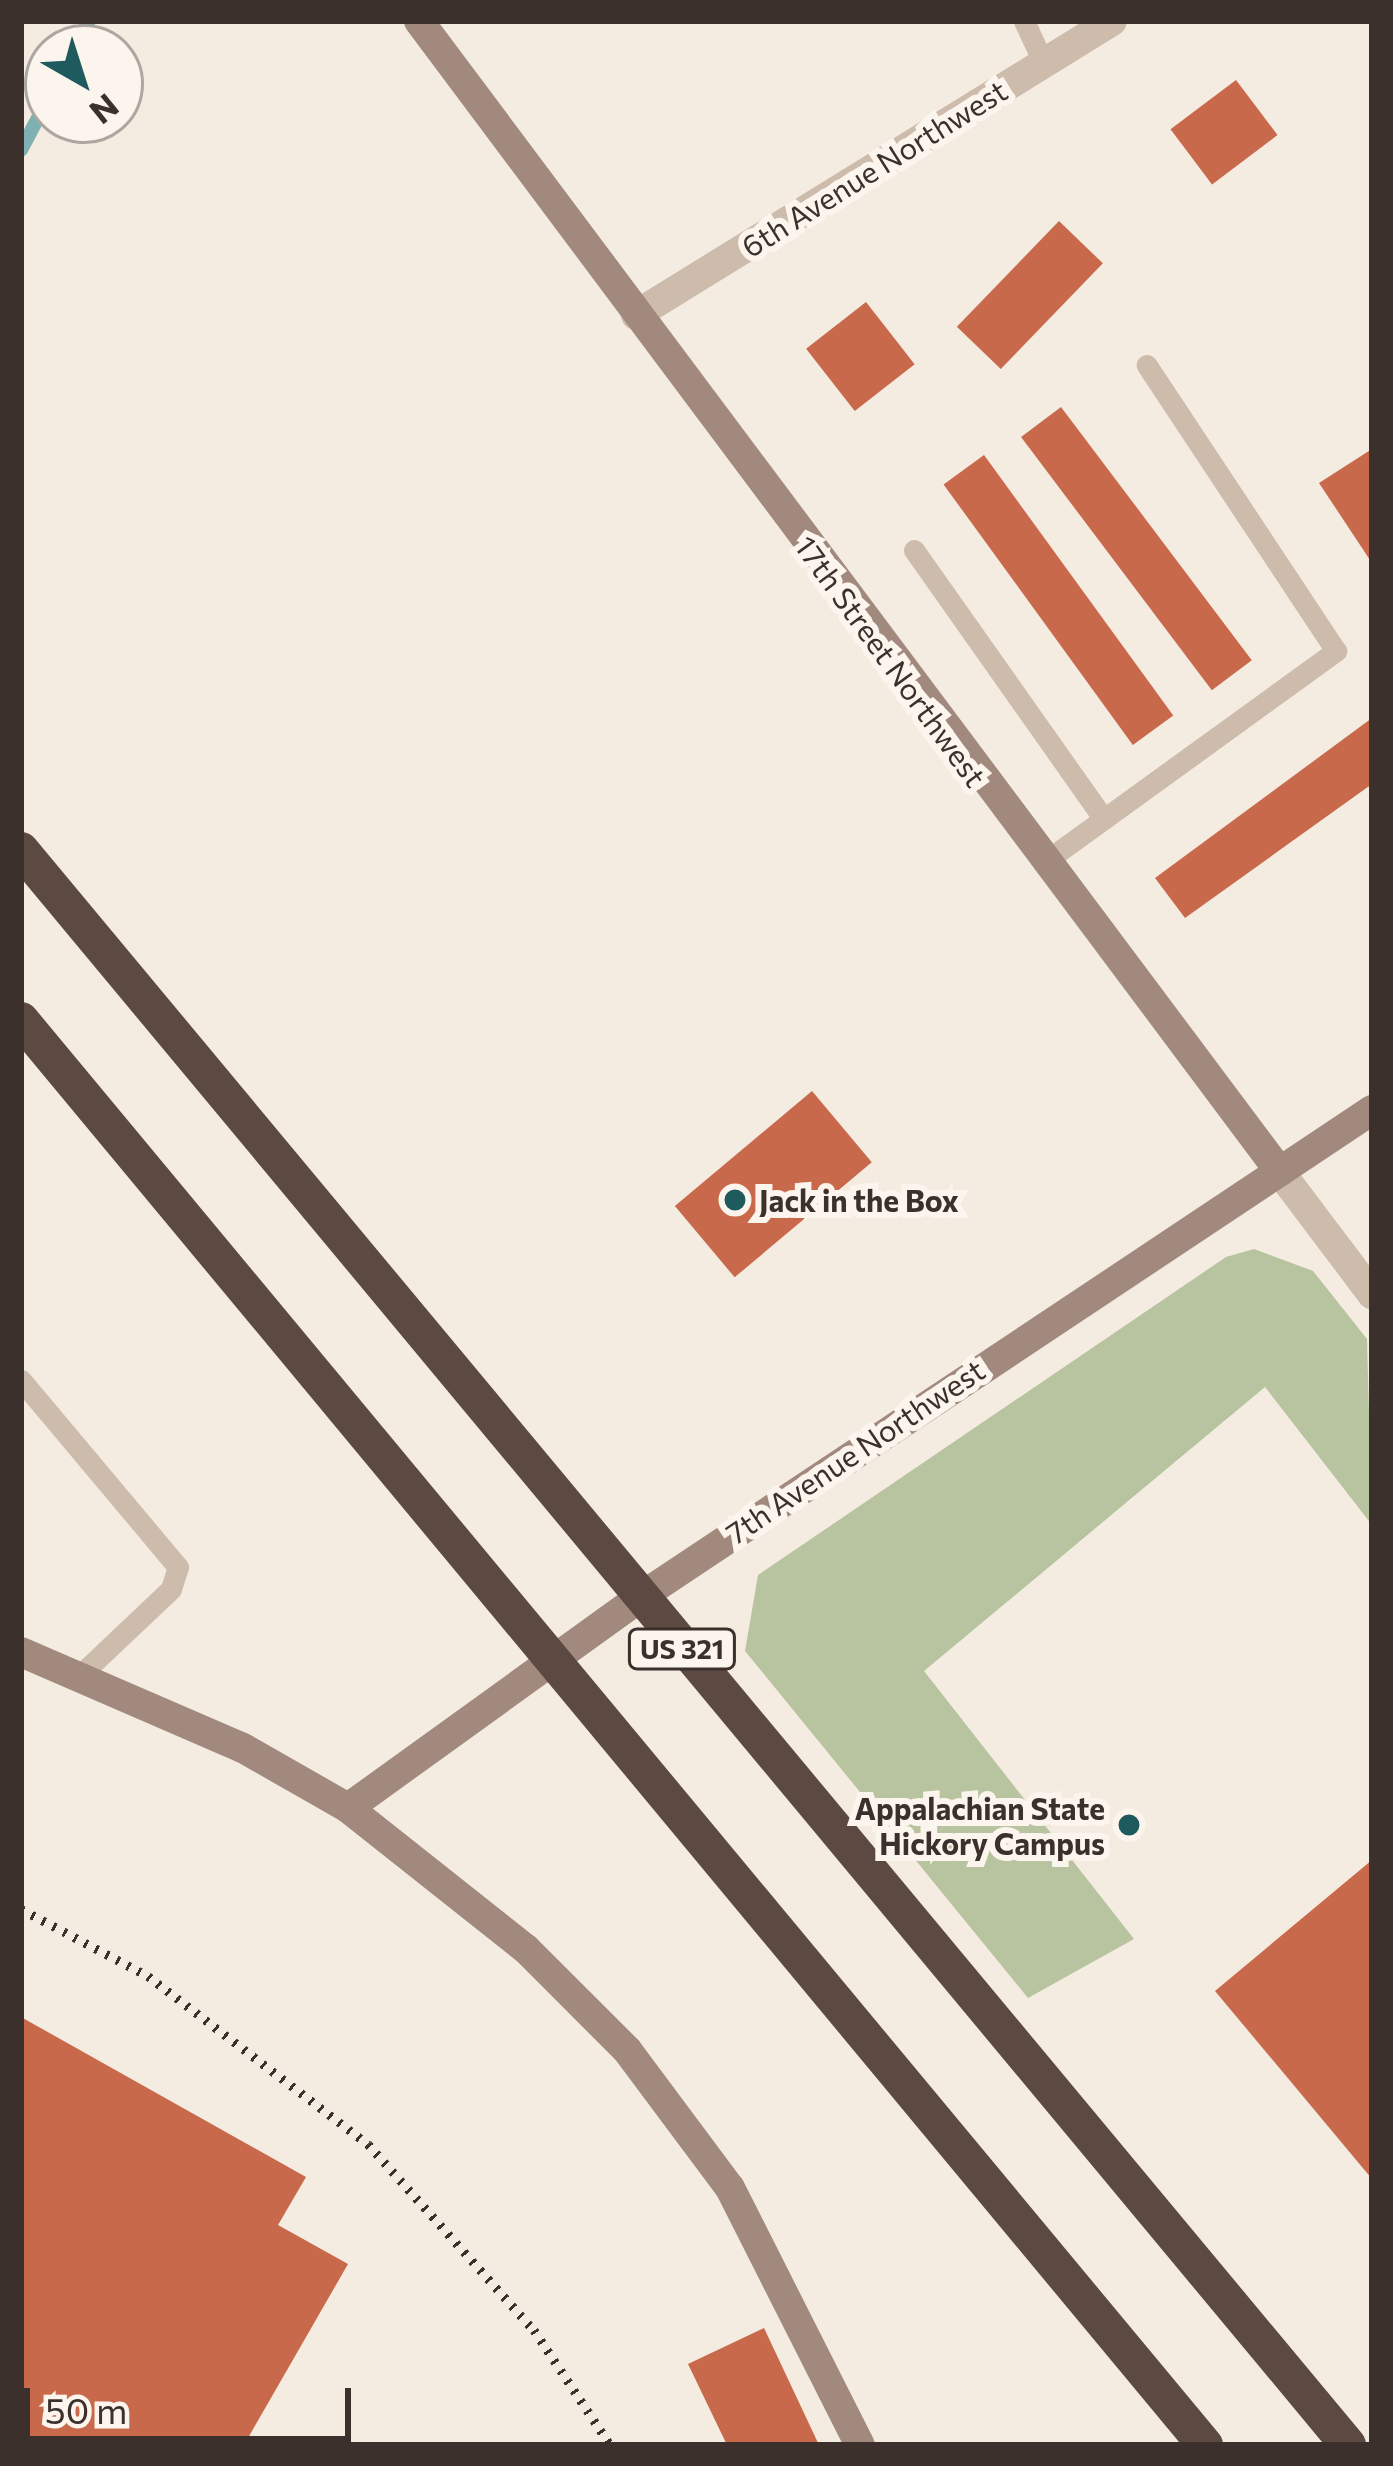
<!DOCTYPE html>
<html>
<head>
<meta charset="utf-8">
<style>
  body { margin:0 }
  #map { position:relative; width:1393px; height:2466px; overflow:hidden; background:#f4ebe1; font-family:Commissioner,sans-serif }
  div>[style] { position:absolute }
  .green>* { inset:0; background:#b8c4a0 }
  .stream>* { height:14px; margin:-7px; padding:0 7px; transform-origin:7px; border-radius:7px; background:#7fb0b2 }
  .building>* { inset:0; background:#c8694b; transform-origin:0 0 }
  .lane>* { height:21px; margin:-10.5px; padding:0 10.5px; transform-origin:10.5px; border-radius:10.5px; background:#cdbbac }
  .street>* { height:30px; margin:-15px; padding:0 15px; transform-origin:15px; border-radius:15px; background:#cdbbac }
  .secondary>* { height:30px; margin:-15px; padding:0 15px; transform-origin:15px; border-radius:15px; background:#a18a7d }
  .highway>* { height:36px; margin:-18px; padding:0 18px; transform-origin:18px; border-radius:18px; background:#5c4a42 }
  .rail>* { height:9px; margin-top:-4.5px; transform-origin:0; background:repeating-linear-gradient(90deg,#3b302b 0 3px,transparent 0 12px) }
  .dots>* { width:33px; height:33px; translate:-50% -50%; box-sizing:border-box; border:6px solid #fbf5ee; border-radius:50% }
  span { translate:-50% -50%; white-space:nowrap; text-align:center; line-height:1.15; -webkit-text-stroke:12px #fbf5ee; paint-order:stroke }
  .shield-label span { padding:3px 9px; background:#fbf5ee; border:3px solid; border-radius:9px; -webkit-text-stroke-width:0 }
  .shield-label { font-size:27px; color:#3b302b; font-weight:700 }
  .street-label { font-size:30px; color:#3b302b }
  .poi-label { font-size:30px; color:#3b302b; font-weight:700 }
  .left { translate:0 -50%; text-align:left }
  .right { translate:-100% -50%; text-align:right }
  .frame { position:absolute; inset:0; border:24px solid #3b302b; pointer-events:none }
  .north { position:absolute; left:24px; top:24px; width:120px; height:120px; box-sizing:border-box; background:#fbf5ee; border:3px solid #aea6a0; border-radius:50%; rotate:141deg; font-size:33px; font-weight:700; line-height:48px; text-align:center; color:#3b302b }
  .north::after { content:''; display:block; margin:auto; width:42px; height:54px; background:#1f5a5e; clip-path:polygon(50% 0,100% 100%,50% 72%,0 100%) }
  .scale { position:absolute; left:24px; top:2388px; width:327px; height:54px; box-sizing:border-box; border:6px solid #3b302b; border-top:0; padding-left:15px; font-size:36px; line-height:42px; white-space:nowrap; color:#3b302b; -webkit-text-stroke:9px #fbf5ee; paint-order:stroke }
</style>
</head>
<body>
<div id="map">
  <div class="green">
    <div style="clip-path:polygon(1254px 1249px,1313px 1271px,1367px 1339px,1372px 1525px,1265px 1387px,924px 1671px,1134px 1939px,1028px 1998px,745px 1651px,758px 1575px,1226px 1257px)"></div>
  </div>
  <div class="stream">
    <div style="left:75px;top:48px;width:30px;rotate:-63deg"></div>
    <div style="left:21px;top:150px;width:58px;rotate:-62.1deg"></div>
  </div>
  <div class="building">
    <div style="left:1236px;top:80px;width:69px;height:82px;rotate:53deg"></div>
    <div style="left:1059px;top:221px;width:61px;height:147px;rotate:44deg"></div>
    <div style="left:866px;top:302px;width:79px;height:76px;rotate:52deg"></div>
    <div style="left:1061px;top:407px;width:317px;height:50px;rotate:53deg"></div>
    <div style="clip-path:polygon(1372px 449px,1372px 563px,1319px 483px)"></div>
    <div style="left:984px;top:455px;width:322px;height:50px;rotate:54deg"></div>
    <div style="clip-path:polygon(1372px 718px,1372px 784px,1185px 918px,1155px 878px)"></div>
    <div style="left:812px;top:1091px;width:93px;height:179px;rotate:50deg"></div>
    <div style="clip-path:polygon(1372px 1860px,1372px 2179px,1215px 1991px)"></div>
    <div style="clip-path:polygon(21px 2017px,306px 2177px,278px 2225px,348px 2264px,244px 2445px,21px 2445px)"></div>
    <div style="clip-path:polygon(764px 2328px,819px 2445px,727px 2445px,688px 2364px)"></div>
  </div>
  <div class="lane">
    <div style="left:1024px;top:21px;width:47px;rotate:65.1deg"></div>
    <div style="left:914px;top:550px;width:329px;rotate:54.8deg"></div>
    <div style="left:1043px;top:863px;width:362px;rotate:-35.9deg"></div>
    <div style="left:1336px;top:651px;width:343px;rotate:-123.5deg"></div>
    <div style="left:21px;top:1380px;width:244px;rotate:50deg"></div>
    <div style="left:178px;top:1567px;width:23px;rotate:108deg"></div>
    <div style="left:171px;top:1589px;width:127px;rotate:136.6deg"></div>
  </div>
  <div class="street">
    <div style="left:636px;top:315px;width:559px;rotate:-31.7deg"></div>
    <div style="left:1280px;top:1172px;width:153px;rotate:53deg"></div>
  </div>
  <div class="secondary">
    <div style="left:419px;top:21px;width:1437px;rotate:53.2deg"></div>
    <div style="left:21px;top:1652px;width:242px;rotate:23.4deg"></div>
    <div style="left:243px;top:1748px;width:121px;rotate:29.7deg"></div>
    <div style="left:348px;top:1808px;width:227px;rotate:38.4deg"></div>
    <div style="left:526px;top:1949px;width:143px;rotate:45deg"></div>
    <div style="left:627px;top:2050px;width:172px;rotate:53.3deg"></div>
    <div style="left:730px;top:2188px;width:288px;rotate:63.2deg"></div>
    <div style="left:348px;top:1808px;width:359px;rotate:-35.8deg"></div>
    <div style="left:639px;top:1598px;width:881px;rotate:-33.65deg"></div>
  </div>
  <div class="highway">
    <div style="left:21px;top:850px;width:2075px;rotate:50.24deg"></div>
    <div style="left:21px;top:1020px;width:1853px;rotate:50.28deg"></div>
  </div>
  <div class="rail">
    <div style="left:21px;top:1909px;width:144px;rotate:27.8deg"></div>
    <div style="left:148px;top:1976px;width:277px;rotate:37.4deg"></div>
    <div style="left:368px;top:2144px;width:249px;rotate:48.3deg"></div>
    <div style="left:534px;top:2330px;width:138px;rotate:56.5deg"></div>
  </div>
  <div class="dots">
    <div style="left:735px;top:1200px;background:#1f5a5e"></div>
    <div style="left:1129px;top:1825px;background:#1f5a5e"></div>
  </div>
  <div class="shield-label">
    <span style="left:682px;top:1649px">US 321</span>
  </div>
  <div class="street-label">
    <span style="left:874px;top:168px;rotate:-32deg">6th Avenue Northwest</span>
    <span style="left:891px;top:661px;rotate:54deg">17th Street Northwest</span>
    <span style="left:855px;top:1451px;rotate:-34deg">7th Avenue Northwest</span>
  </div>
  <div class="poi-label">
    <span class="left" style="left:759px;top:1200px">Jack in the Box</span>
    <span class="right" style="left:1105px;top:1825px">Appalachian State<br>Hickory Campus</span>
  </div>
  <div class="frame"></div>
  <div class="north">N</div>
  <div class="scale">50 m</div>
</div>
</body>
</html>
